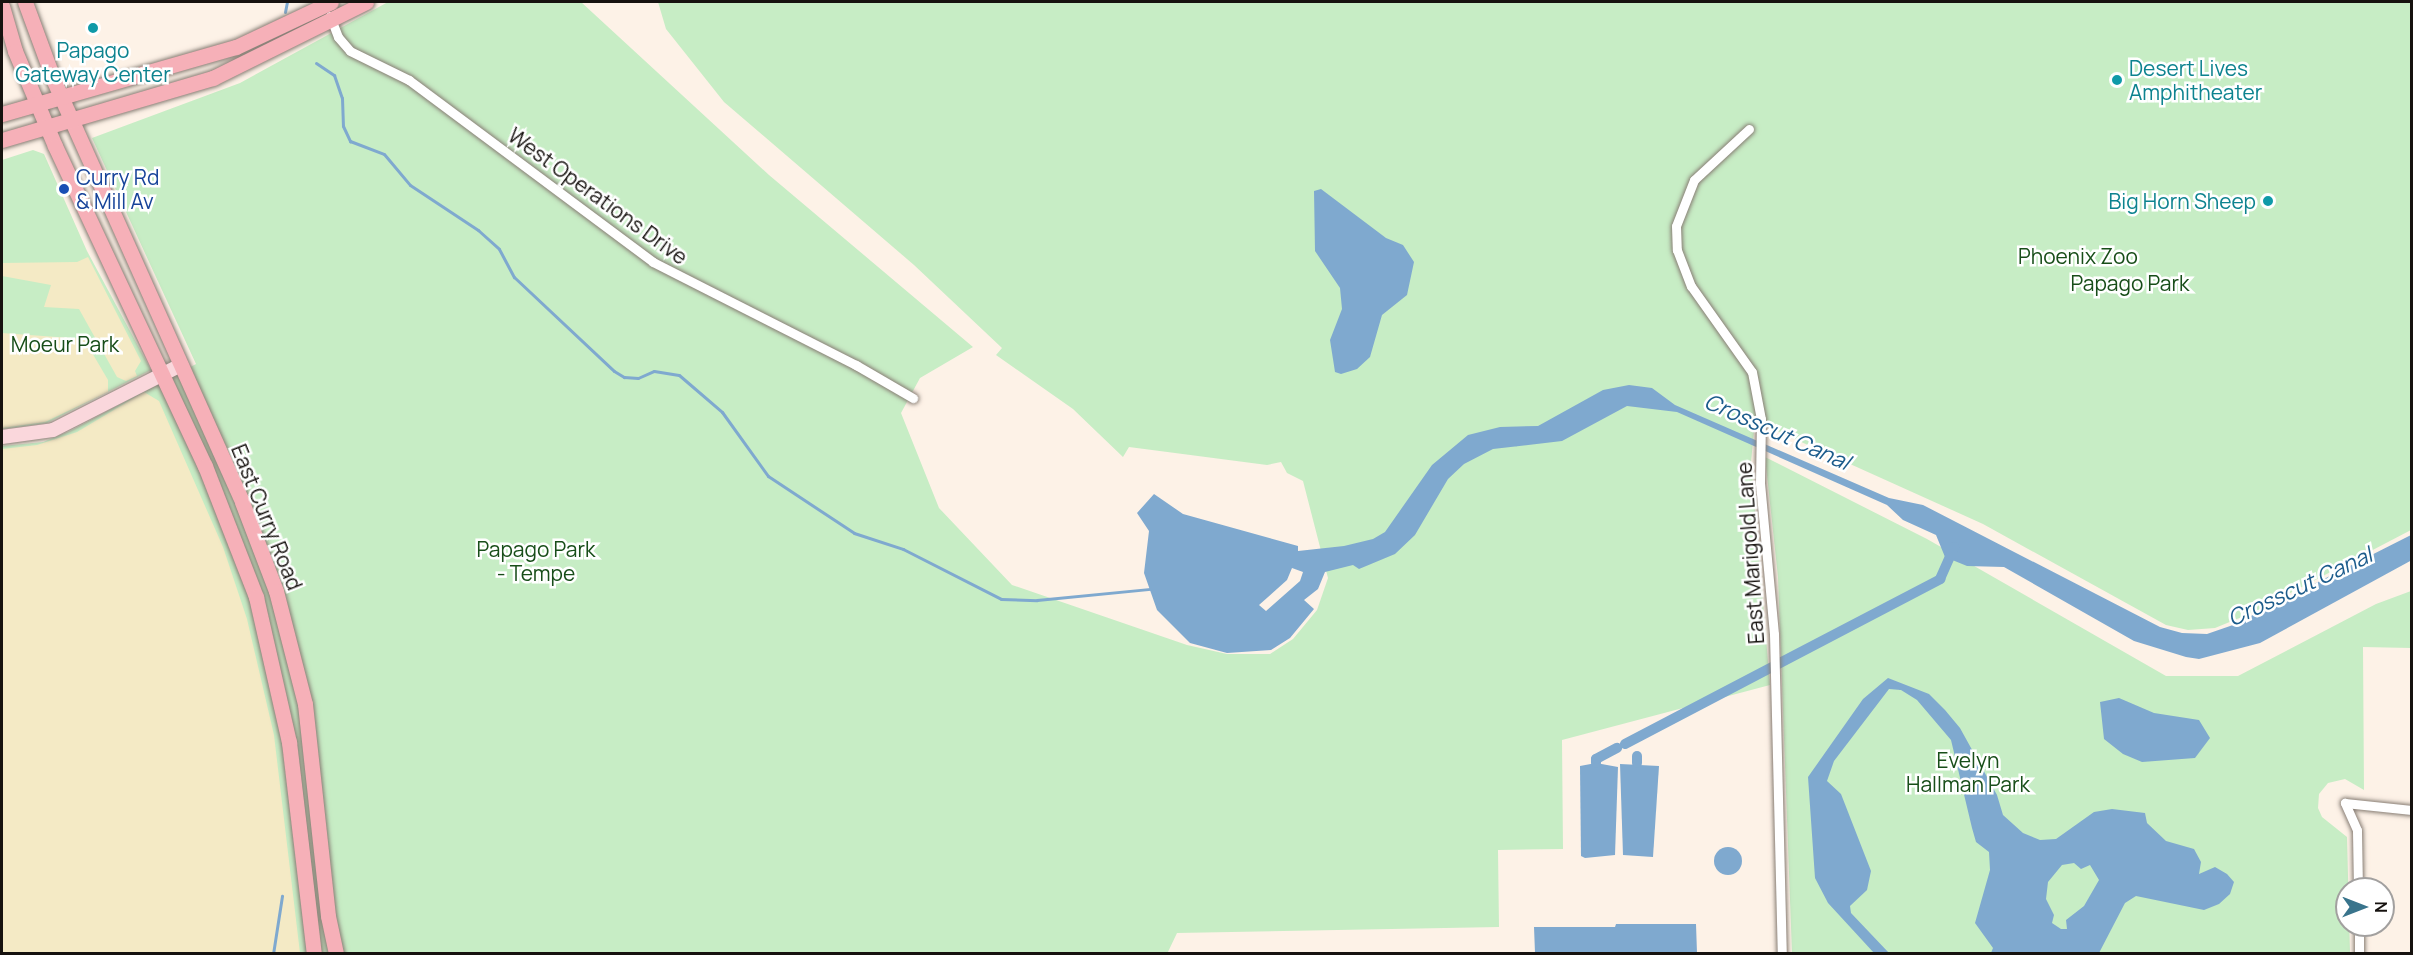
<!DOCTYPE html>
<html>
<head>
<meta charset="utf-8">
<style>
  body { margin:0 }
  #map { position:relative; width:2413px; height:955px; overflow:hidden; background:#fdf2e7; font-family:Manrope,sans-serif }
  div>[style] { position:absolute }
  .green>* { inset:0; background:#c7edc5 }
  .sand>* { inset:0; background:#f4eac5 }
  .water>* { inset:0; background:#7fa9cf }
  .round { border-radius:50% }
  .stream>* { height:3px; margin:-1.5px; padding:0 1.5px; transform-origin:1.5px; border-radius:1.5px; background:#7fa9cf }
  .canal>* { height:10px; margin:-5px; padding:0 5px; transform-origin:5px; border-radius:5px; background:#7fa9cf }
  .roads { filter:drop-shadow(0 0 2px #887e75) drop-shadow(0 0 2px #887e75) }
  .street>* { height:9px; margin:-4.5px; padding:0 4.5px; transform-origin:4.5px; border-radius:4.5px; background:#fff }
  .secondary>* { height:14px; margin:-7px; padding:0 7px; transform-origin:7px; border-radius:7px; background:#fad7dc }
  .primary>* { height:15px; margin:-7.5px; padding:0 7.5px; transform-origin:7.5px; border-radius:7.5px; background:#f6b0b8 }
  .dots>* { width:16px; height:16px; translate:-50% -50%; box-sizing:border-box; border:3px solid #fff; border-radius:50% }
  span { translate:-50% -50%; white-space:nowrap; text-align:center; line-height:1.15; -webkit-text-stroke:5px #fff; paint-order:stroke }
  .culture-label { font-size:21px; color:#0d838f }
  .left { translate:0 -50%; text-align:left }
  .right { translate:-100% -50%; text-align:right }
  .transit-label { font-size:21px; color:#164399 }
  .street-label { font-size:21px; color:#16120f }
  .park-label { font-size:21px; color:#184e19 }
  .water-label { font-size:22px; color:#1b5b8b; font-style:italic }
  .frame { position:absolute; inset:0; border:3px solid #16120f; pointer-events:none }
  .north { position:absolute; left:2335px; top:877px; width:60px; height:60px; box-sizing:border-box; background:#fff; border:2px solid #a2a09f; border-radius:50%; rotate:90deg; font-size:16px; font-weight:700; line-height:24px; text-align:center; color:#16120f }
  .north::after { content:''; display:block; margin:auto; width:21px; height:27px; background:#39748c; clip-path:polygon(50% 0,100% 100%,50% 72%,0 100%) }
</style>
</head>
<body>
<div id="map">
  <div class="green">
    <div style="clip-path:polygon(388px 2px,581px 2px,769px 175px,973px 347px,920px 378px,901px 413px,939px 508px,1012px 585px,1187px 645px,1227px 654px,1270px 654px,1293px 639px,1317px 610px,1328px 578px,1303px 481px,1287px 473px,1281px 462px,1267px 465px,1129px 447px,1123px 457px,1073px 409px,996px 355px,1002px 348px,914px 265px,724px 102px,666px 29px,658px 2px,2411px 2px,2411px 530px,2254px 612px,2215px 628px,2188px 630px,2166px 625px,1983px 524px,1755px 421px,1751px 462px,1770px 685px,1562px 740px,1563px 849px,1498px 850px,1499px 927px,1177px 933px,1167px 954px,2px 953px,2px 446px,43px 442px,70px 431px,196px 364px,92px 138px,240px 83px)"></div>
    <div style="clip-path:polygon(33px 150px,44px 154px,87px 251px,151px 370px,47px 423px,2px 429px,2px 160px)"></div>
    <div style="clip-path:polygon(1765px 457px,1927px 539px,2166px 676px,2238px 676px,2376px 604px,2411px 591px,2411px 648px,2363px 647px,2364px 790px,2345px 779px,2328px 783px,2319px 794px,2318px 808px,2322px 817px,2347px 837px,2350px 953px,1792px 953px,1778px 577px)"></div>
  </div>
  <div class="sand">
    <div style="clip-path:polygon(88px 257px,141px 361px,135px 371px,137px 376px,126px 381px,117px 377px,79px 309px,44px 307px,51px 285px,2px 276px,2px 263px,77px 262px)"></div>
    <div style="clip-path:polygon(2px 333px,84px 339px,108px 380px,108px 392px,45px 422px,2px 428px)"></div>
    <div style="clip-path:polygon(144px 392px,159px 401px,223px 547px,247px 619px,274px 735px,300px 953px,2px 953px,2px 449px,37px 445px,77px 432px)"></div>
  </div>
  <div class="water">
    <div style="clip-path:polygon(1321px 189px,1386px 238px,1403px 245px,1414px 262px,1407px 295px,1382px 315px,1370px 357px,1357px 369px,1341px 374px,1335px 372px,1330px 340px,1342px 309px,1340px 288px,1315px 251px,1314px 191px)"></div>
    <div style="clip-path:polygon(evenodd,1629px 385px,1652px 388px,1675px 405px,1889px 498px,1923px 505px,2160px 627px,2182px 633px,2207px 634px,2233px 625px,2411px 535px,2412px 560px,2260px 643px,2199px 659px,2186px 657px,2134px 641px,2004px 567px,1967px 566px,1945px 557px,1936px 535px,1903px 520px,1887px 505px,1677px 412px,1627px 406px,1562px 441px,1493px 449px,1464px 464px,1448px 479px,1415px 535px,1395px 554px,1359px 569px,1353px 565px,1325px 572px,1318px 589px,1304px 600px,1314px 609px,1290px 638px,1271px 650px,1227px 653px,1190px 643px,1157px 610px,1144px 573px,1149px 531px,1137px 513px,1154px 494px,1183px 514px,1298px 546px,1298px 551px,1344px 546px,1373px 539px,1385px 532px,1432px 465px,1468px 435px,1500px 427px,1538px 426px,1603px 390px,1629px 385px,1292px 568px,1303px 572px,1300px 581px,1266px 611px,1259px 605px,1287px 580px,1292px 568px)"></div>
    <div style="clip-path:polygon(evenodd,1888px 678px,1929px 694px,1945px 710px,1960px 728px,1997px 795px,2003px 815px,2023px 833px,2040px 840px,2056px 839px,2094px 812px,2112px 809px,2145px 813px,2147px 823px,2166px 841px,2194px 849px,2201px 862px,2199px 874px,2215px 867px,2227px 874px,2234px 882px,2230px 894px,2219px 904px,2204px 910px,2136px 896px,2125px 903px,2099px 953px,1991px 953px,1993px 948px,1975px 923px,1990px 870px,1989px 852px,1976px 842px,1972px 828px,1951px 740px,1917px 700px,1901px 690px,1889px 689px,1834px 761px,1827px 781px,1841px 794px,1871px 871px,1867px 890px,1850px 906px,1851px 913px,1889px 953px,1874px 953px,1828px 903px,1815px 878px,1808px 777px,1863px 699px,1888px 678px,2074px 863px,2081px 869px,2090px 865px,2099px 880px,2084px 906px,2066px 920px,2067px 929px,2061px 929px,2052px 923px,2054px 915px,2046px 899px,2048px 882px,2062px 865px,2074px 863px)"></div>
    <div style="clip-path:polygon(2119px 698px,2154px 713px,2199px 720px,2210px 738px,2195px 758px,2142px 762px,2123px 754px,2104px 739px,2100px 702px)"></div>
    <div style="clip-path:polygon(1596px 763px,1618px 767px,1615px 855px,1585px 858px,1581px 856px,1580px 766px)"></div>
    <div style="clip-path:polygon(1620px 764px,1659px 766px,1653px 857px,1623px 855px)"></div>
    <div class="round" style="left:1714px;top:847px;width:28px;height:28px"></div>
    <div style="clip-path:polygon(1616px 924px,1696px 924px,1697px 953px,1535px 953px,1534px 927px,1615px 927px)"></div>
  </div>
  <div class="stream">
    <div style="left:285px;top:12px;width:10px;rotate:-79deg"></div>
    <div style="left:316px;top:63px;width:22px;rotate:34deg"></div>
    <div style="left:334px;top:75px;width:24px;rotate:71deg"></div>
    <div style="left:342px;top:98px;width:28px;rotate:88deg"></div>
    <div style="left:343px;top:126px;width:17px;rotate:65deg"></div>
    <div style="left:350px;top:141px;width:36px;rotate:21deg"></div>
    <div style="left:384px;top:154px;width:40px;rotate:50deg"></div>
    <div style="left:410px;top:185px;width:82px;rotate:33.5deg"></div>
    <div style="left:478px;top:230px;width:28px;rotate:42deg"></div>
    <div style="left:499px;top:249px;width:32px;rotate:62deg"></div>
    <div style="left:514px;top:277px;width:137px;rotate:43.2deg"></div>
    <div style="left:614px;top:371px;width:12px;rotate:31deg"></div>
    <div style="left:624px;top:377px;width:14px;rotate:4deg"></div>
    <div style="left:638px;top:378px;width:17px;rotate:-24deg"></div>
    <div style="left:654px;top:371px;width:25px;rotate:9deg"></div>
    <div style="left:679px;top:375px;width:57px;rotate:40.7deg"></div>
    <div style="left:722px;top:412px;width:79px;rotate:54.3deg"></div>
    <div style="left:768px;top:476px;width:103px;rotate:33.5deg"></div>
    <div style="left:854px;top:533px;width:52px;rotate:18.1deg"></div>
    <div style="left:903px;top:549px;width:110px;rotate:27deg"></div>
    <div style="left:1001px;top:599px;width:36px;rotate:2deg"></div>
    <div style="left:1037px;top:600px;width:114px;rotate:-5.6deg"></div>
    <div style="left:273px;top:954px;width:59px;rotate:-81.2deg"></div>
  </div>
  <div class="canal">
    <div style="left:1625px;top:744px;width:356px;rotate:-27.6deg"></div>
    <div style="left:1940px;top:579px;width:35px;rotate:-66deg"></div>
    <div style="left:1637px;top:756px;width:7px;rotate:90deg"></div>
    <div style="left:1596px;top:763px;width:4px;rotate:-90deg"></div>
    <div style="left:1596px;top:759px;width:24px;rotate:-28deg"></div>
  </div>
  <div class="roads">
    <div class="street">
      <div style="left:330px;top:16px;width:22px;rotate:69deg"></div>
      <div style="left:338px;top:37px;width:18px;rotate:49deg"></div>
      <div style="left:350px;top:51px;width:66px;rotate:26.2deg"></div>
      <div style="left:409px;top:80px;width:304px;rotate:36.7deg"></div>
      <div style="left:653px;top:262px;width:228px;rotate:26.9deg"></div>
      <div style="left:856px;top:365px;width:66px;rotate:30.1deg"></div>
      <div style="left:1749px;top:129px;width:75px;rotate:137.2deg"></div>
      <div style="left:1694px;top:180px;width:49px;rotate:111.4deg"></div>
      <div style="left:1676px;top:226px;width:24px;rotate:88deg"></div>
      <div style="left:1677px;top:250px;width:39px;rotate:69deg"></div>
      <div style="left:1691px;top:286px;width:105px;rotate:54.7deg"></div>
      <div style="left:1752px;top:372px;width:48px;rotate:79.2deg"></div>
      <div style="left:1761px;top:419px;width:64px;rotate:90.9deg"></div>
      <div style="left:1760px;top:483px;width:152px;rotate:84.7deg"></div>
      <div style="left:1774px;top:634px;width:320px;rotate:88.6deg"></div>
      <div style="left:2358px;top:889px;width:59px;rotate:-91deg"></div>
      <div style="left:2357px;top:830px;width:30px;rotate:-114deg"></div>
      <div style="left:2345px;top:803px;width:67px;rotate:6deg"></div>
      <div style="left:2359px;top:925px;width:29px;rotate:90deg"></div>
    </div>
    <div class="secondary">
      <div style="left:2px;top:437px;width:51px;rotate:-7.8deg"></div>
      <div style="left:53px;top:430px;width:144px;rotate:-26.9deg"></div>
    </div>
    <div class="primary">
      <div style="left:25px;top:2px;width:84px;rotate:69.8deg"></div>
      <div style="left:54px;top:81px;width:461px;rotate:65.9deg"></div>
      <div style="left:242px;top:502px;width:95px;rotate:69.1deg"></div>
      <div style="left:276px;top:591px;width:117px;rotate:75.6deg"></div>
      <div style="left:305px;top:704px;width:213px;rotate:83.8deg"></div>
      <div style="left:328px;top:916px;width:39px;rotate:78deg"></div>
      <div style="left:2px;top:6px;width:47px;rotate:73.9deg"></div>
      <div style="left:15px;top:51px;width:103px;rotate:67.2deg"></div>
      <div style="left:55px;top:146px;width:353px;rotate:64.9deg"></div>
      <div style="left:205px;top:466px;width:141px;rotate:68.7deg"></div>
      <div style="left:256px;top:597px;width:149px;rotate:77.2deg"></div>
      <div style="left:289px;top:742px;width:213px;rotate:83.3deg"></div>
      <div style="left:2px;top:114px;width:243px;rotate:-16deg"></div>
      <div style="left:236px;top:47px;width:105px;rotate:-25.3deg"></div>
      <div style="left:2px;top:140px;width:220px;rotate:-16.4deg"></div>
      <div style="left:213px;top:78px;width:171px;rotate:-26.4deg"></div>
    </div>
  </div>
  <div class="dots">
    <div style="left:93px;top:28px;background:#0f9aa8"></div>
    <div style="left:2117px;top:80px;background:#0f9aa8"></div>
    <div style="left:64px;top:189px;background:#1a4fb4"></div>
    <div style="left:2268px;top:201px;background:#0f9aa8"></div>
  </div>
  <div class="culture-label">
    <span style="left:93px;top:62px">Papago<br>Gateway Center</span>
    <span class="left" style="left:2129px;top:80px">Desert Lives<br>Amphitheater</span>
    <span class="right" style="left:2256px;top:201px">Big Horn Sheep</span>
  </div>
  <div class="transit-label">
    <span class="left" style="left:76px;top:189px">Curry Rd<br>&amp; Mill Av</span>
  </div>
  <div class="street-label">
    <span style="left:598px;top:196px;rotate:36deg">West Operations Drive</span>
    <span style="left:267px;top:517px;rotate:68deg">East Curry Road</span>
    <span style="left:1750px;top:553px;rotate:-94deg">East Marigold Lane</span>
  </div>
  <div class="park-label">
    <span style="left:2078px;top:256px">Phoenix Zoo</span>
    <span style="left:2130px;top:283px">Papago Park</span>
    <span style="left:65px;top:344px">Moeur Park</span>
    <span style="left:536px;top:561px">Papago Park<br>- Tempe</span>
    <span style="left:1968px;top:772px">Evelyn<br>Hallman Park</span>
  </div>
  <div class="water-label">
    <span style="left:1777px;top:432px;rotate:24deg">Crosscut Canal</span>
    <span style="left:2300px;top:587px;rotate:-25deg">Crosscut Canal</span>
  </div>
  <div class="frame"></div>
  <div class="north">N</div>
</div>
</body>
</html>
